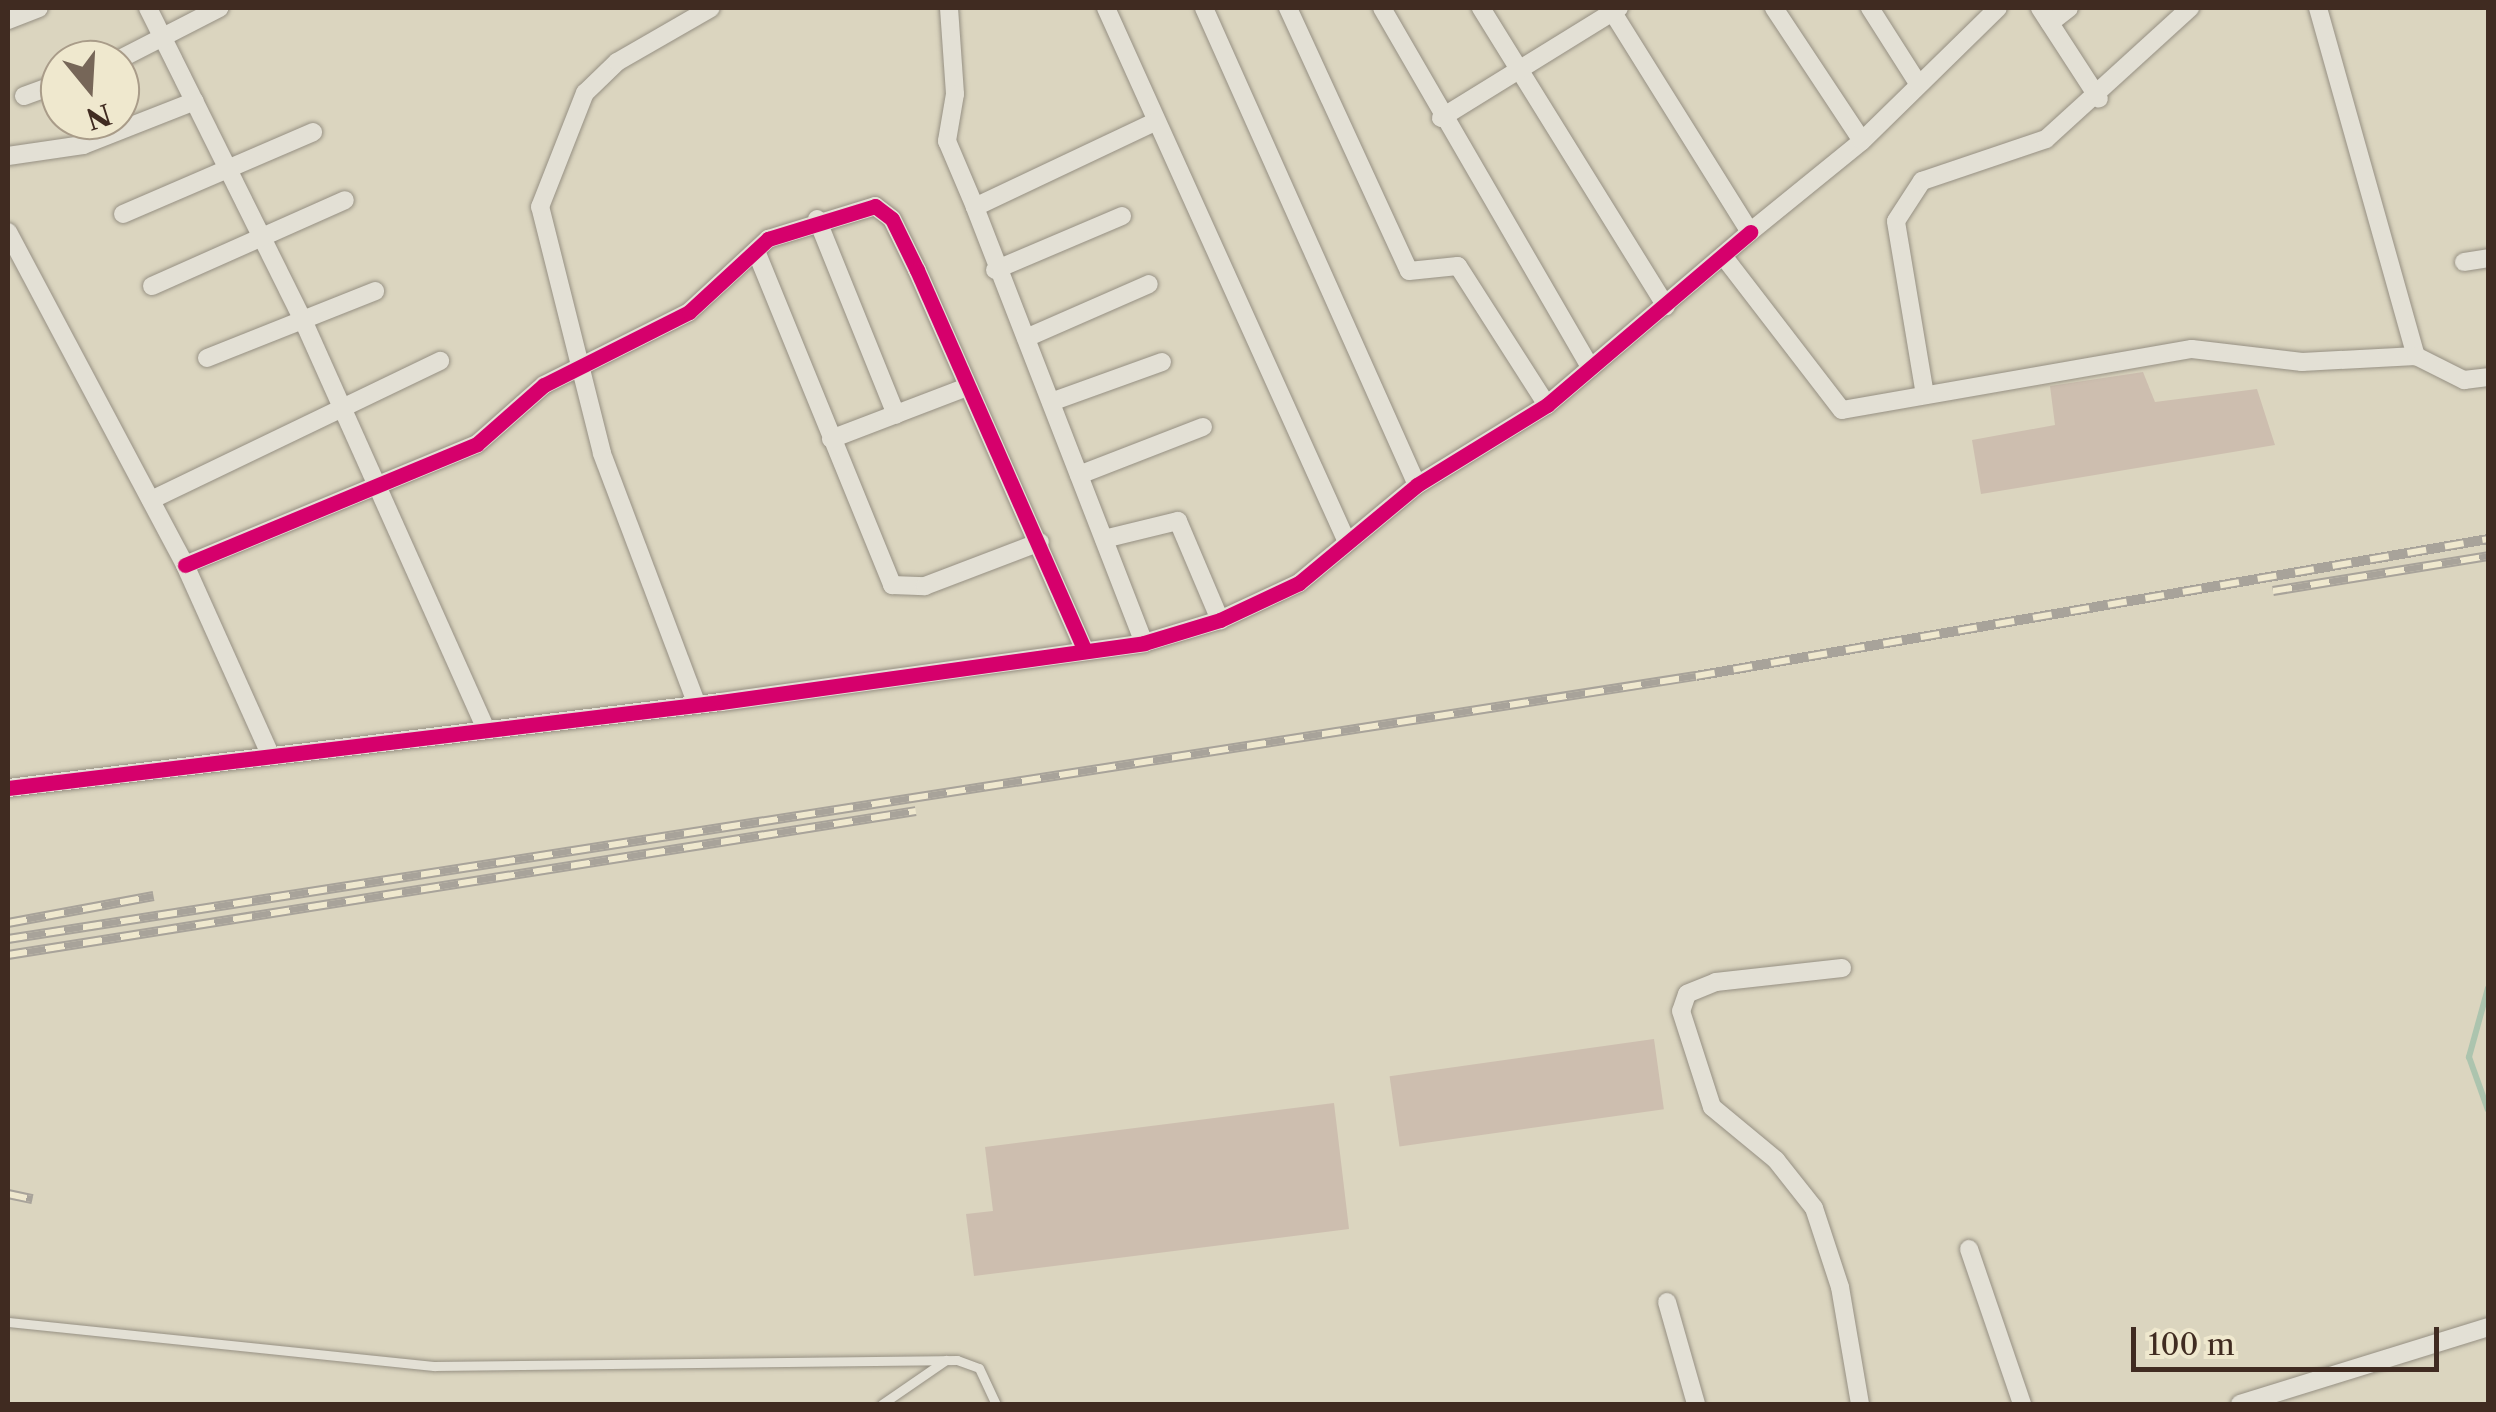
<!DOCTYPE html>
<html>
<head>
<meta charset="utf-8">
<style>
  body { margin:0 }
  #map { position:relative; width:2496px; height:1412px; overflow:hidden; background:#dbd5bf; font-family:"Libre Caslon Text",serif }
  div>[style] { position:absolute }
  .stream>* { height:6px; margin:-3px; padding:0 3px; transform-origin:3px; border-radius:3px; background:#acc4ae }
  .building>* { inset:0; background:#cdbeaf; transform-origin:0 0 }
  .roads { filter:drop-shadow(0 0 2px #969083) drop-shadow(0 0 2px #969083) }
  .service>* { height:9px; margin:-4.5px; padding:0 4.5px; transform-origin:4.5px; border-radius:4.5px; background:#e3e0d5 }
  .minor>* { height:18px; margin:-9px; padding:0 9px; transform-origin:9px; border-radius:9px; background:#e3e0d5 }
  .rail>* { height:10px; margin-top:-5px; transform-origin:0; background:repeating-linear-gradient(90deg,#efe8ce 0 19px,#a8a39a 0 38px); box-sizing:border-box; border-block:2px solid #a8a39a }
  .cycleway>* { height:15px; margin:-7.5px; padding:0 7.5px; transform-origin:7.5px; border-radius:7.5px; background:#d6006c }
  span { translate:-50% -50%; white-space:nowrap; text-align:center; line-height:1.15; -webkit-text-stroke:9px #efe8ce; paint-order:stroke }
  .frame { position:absolute; inset:0; border:10px solid #402b21; pointer-events:none }
  .north { position:absolute; left:40px; top:40px; width:100px; height:100px; box-sizing:border-box; background:#efe8ce; border:2px solid #a99c89; border-radius:50%; rotate:162deg; font-size:28px; font-weight:700; line-height:40px; text-align:center; color:#402b21 }
  .north::after { content:''; display:block; margin:auto; width:35px; height:45px; background:#766658; clip-path:polygon(50% 0,100% 100%,50% 72%,0 100%) }
  .scale { position:absolute; left:2131px; top:1327px; width:308px; height:45px; box-sizing:border-box; border:5px solid #402b21; border-top:0; padding-left:12px; font-size:30px; line-height:35px; white-space:nowrap; color:#402b21; -webkit-text-stroke:8px #efe8ce; paint-order:stroke }
</style>
</head>
<body>
<div id="map">
  <div class="stream">
    <div style="left:2488px;top:988px;width:72px;rotate:105.4deg"></div>
    <div style="left:2469px;top:1057px;width:56px;rotate:70.3deg"></div>
  </div>
  <div class="building">
    <div style="clip-path:polygon(2143px 372px,2155px 402px,2257px 389px,2275px 445px,1981px 494px,1972px 440px,2055px 425px,2050px 386px)"></div>
    <div style="left:1654px;top:1039px;width:71px;height:267px;rotate:82deg"></div>
    <div style="clip-path:polygon(1334px 1103px,1349px 1229px,974px 1276px,966px 1214px,993px 1211px,985px 1147px)"></div>
  </div>
  <div class="roads">
    <div class="service">
      <div style="left:8px;top:1322px;width:428px;rotate:5.9deg"></div>
      <div style="left:434px;top:1366px;width:523px;rotate:-0.66deg"></div>
      <div style="left:957px;top:1360px;width:23px;rotate:20deg"></div>
      <div style="left:979px;top:1368px;width:40px;rotate:65deg"></div>
      <div style="left:882px;top:1404px;width:78px;rotate:-34.5deg"></div>
    </div>
    <div class="minor">
      <div style="left:148px;top:8px;width:346px;rotate:63.6deg"></div>
      <div style="left:302px;top:318px;width:451px;rotate:65.9deg"></div>
      <div style="left:949px;top:8px;width:86px;rotate:86deg"></div>
      <div style="left:955px;top:94px;width:48px;rotate:99.7deg"></div>
      <div style="left:947px;top:141px;width:72px;rotate:67deg"></div>
      <div style="left:1106px;top:8px;width:586px;rotate:65.71deg"></div>
      <div style="left:1204px;top:8px;width:522px;rotate:65.94deg"></div>
      <div style="left:1288px;top:8px;width:289px;rotate:65.3deg"></div>
      <div style="left:1409px;top:271px;width:49px;rotate:-5.8deg"></div>
      <div style="left:1458px;top:266px;width:165px;rotate:57.4deg"></div>
      <div style="left:1382px;top:8px;width:416px;rotate:59.9deg"></div>
      <div style="left:1481px;top:8px;width:351px;rotate:58.2deg"></div>
      <div style="left:1610px;top:8px;width:264px;rotate:58deg"></div>
      <div style="left:1750px;top:232px;width:144px;rotate:-39.1deg"></div>
      <div style="left:1862px;top:141px;width:190px;rotate:-44.4deg"></div>
      <div style="left:1774px;top:8px;width:159px;rotate:56.5deg"></div>
      <div style="left:1870px;top:8px;width:91px;rotate:57.5deg"></div>
      <div style="left:2040px;top:8px;width:108px;rotate:57deg"></div>
      <div style="left:2318px;top:8px;width:362px;rotate:74.3deg"></div>
      <div style="left:8px;top:20px;width:33px;rotate:-21deg"></div>
      <div style="left:2050px;top:23px;width:24px;rotate:-38deg"></div>
      <div style="left:118px;top:60px;width:114px;rotate:-27.2deg"></div>
      <div style="left:24px;top:96px;width:38px;rotate:-20deg"></div>
      <div style="left:1441px;top:118px;width:209px;rotate:-31.7deg"></div>
      <div style="left:8px;top:156px;width:76px;rotate:-8.3deg"></div>
      <div style="left:83px;top:145px;width:120px;rotate:-21.4deg"></div>
      <div style="left:123px;top:214px;width:207px;rotate:-23.3deg"></div>
      <div style="left:817px;top:219px;width:211px;rotate:68deg"></div>
      <div style="left:8px;top:232px;width:377px;rotate:62deg"></div>
      <div style="left:185px;top:565px;width:209px;rotate:65.8deg"></div>
      <div style="left:756px;top:251px;width:361px;rotate:67.8deg"></div>
      <div style="left:892px;top:585px;width:33px;rotate:2deg"></div>
      <div style="left:925px;top:586px;width:123px;rotate:-20.9deg"></div>
      <div style="left:1724px;top:257px;width:193px;rotate:52.4deg"></div>
      <div style="left:1842px;top:410px;width:355px;rotate:-9.9deg"></div>
      <div style="left:2192px;top:349px;width:111px;rotate:6.7deg"></div>
      <div style="left:2302px;top:362px;width:114px;rotate:-3deg"></div>
      <div style="left:2416px;top:356px;width:54px;rotate:26.6deg"></div>
      <div style="left:2464px;top:380px;width:24px;rotate:-7deg"></div>
      <div style="left:2464px;top:262px;width:24px;rotate:-9deg"></div>
      <div style="left:995px;top:270px;width:138px;rotate:-23deg"></div>
      <div style="left:152px;top:286px;width:211px;rotate:-24deg"></div>
      <div style="left:1026px;top:338px;width:134px;rotate:-23.7deg"></div>
      <div style="left:207px;top:358px;width:181px;rotate:-21.7deg"></div>
      <div style="left:1925px;top:395px;width:176px;rotate:-99.5deg"></div>
      <div style="left:1896px;top:221px;width:48px;rotate:-57deg"></div>
      <div style="left:1922px;top:181px;width:131px;rotate:-18.7deg"></div>
      <div style="left:2046px;top:139px;width:195px;rotate:-42.3deg"></div>
      <div style="left:1051px;top:402px;width:118px;rotate:-19.8deg"></div>
      <div style="left:831px;top:439px;width:146px;rotate:-20.9deg"></div>
      <div style="left:1079px;top:475px;width:133px;rotate:-21.2deg"></div>
      <div style="left:151px;top:500px;width:321px;rotate:-25.7deg"></div>
      <div style="left:1104px;top:539px;width:76px;rotate:-13.7deg"></div>
      <div style="left:1178px;top:521px;width:108px;rotate:67deg"></div>
      <div style="left:185px;top:565px;width:316px;rotate:-22.5deg"></div>
      <div style="left:477px;top:444px;width:89px;rotate:-41.4deg"></div>
      <div style="left:544px;top:385px;width:162px;rotate:-26.7deg"></div>
      <div style="left:689px;top:312px;width:108px;rotate:-42.7deg"></div>
      <div style="left:768px;top:239px;width:112px;rotate:-17.1deg"></div>
      <div style="left:875px;top:206px;width:21px;rotate:37deg"></div>
      <div style="left:892px;top:219px;width:57px;rotate:63.9deg"></div>
      <div style="left:917px;top:270px;width:416px;rotate:66.2deg"></div>
      <div style="left:1144px;top:643px;width:468px;rotate:-111.2deg"></div>
      <div style="left:975px;top:207px;width:199px;rotate:-25.3deg"></div>
      <div style="left:697px;top:705px;width:269px;rotate:-110.7deg"></div>
      <div style="left:602px;top:453px;width:254px;rotate:-104.1deg"></div>
      <div style="left:540px;top:207px;width:123px;rotate:-68.5deg"></div>
      <div style="left:585px;top:93px;width:45px;rotate:-44.1deg"></div>
      <div style="left:617px;top:62px;width:108px;rotate:-29.9deg"></div>
      <div style="left:8px;top:788px;width:718px;rotate:-6.88deg"></div>
      <div style="left:721px;top:702px;width:427px;rotate:-7.9deg"></div>
      <div style="left:1144px;top:643px;width:79px;rotate:-16.8deg"></div>
      <div style="left:1220px;top:620px;width:87px;rotate:-25.1deg"></div>
      <div style="left:1299px;top:583px;width:153px;rotate:-39.7deg"></div>
      <div style="left:1417px;top:485px;width:153px;rotate:-31.6deg"></div>
      <div style="left:1547px;top:405px;width:267px;rotate:-40.4deg"></div>
      <div style="left:1842px;top:968px;width:127px;rotate:173.7deg"></div>
      <div style="left:1716px;top:982px;width:31px;rotate:158deg"></div>
      <div style="left:1687px;top:994px;width:18px;rotate:109deg"></div>
      <div style="left:1681px;top:1011px;width:101px;rotate:72.1deg"></div>
      <div style="left:1712px;top:1107px;width:83px;rotate:39.6deg"></div>
      <div style="left:1776px;top:1160px;width:61px;rotate:51.6deg"></div>
      <div style="left:1814px;top:1208px;width:83px;rotate:71.8deg"></div>
      <div style="left:1840px;top:1287px;width:119px;rotate:80.3deg"></div>
      <div style="left:1969px;top:1249px;width:164px;rotate:71.1deg"></div>
      <div style="left:1667px;top:1302px;width:106px;rotate:74.1deg"></div>
      <div style="left:2240px;top:1404px;width:260px;rotate:-17.2deg"></div>
    </div>
  </div>
  <div class="rail">
    <div style="left:2273px;top:591px;width:218px;rotate:-9.2deg"></div>
    <div style="left:8px;top:923px;width:148px;rotate:-10.5deg"></div>
    <div style="left:8px;top:939px;width:1708px;rotate:-8.86deg"></div>
    <div style="left:1696px;top:676px;width:804px;rotate:-9.81deg"></div>
    <div style="left:8px;top:955px;width:919px;rotate:-9.01deg"></div>
    <div style="left:8px;top:1194px;width:25px;rotate:12deg"></div>
  </div>
  <div class="cycleway">
    <div style="left:185px;top:565px;width:316px;rotate:-22.5deg"></div>
    <div style="left:477px;top:444px;width:89px;rotate:-41.4deg"></div>
    <div style="left:544px;top:385px;width:162px;rotate:-26.7deg"></div>
    <div style="left:689px;top:312px;width:108px;rotate:-42.7deg"></div>
    <div style="left:768px;top:239px;width:112px;rotate:-17.1deg"></div>
    <div style="left:875px;top:206px;width:21px;rotate:37deg"></div>
    <div style="left:892px;top:219px;width:57px;rotate:63.9deg"></div>
    <div style="left:917px;top:270px;width:416px;rotate:66.2deg"></div>
    <div style="left:8px;top:788px;width:718px;rotate:-6.88deg"></div>
    <div style="left:721px;top:702px;width:427px;rotate:-7.9deg"></div>
    <div style="left:1144px;top:643px;width:79px;rotate:-16.8deg"></div>
    <div style="left:1220px;top:620px;width:87px;rotate:-25.1deg"></div>
    <div style="left:1299px;top:583px;width:153px;rotate:-39.7deg"></div>
    <div style="left:1417px;top:485px;width:153px;rotate:-31.6deg"></div>
    <div style="left:1547px;top:405px;width:267px;rotate:-40.4deg"></div>
  </div>
  <div class="frame"></div>
  <div class="north">N</div>
  <div class="scale">100 m</div>
</div>
</body>
</html>
